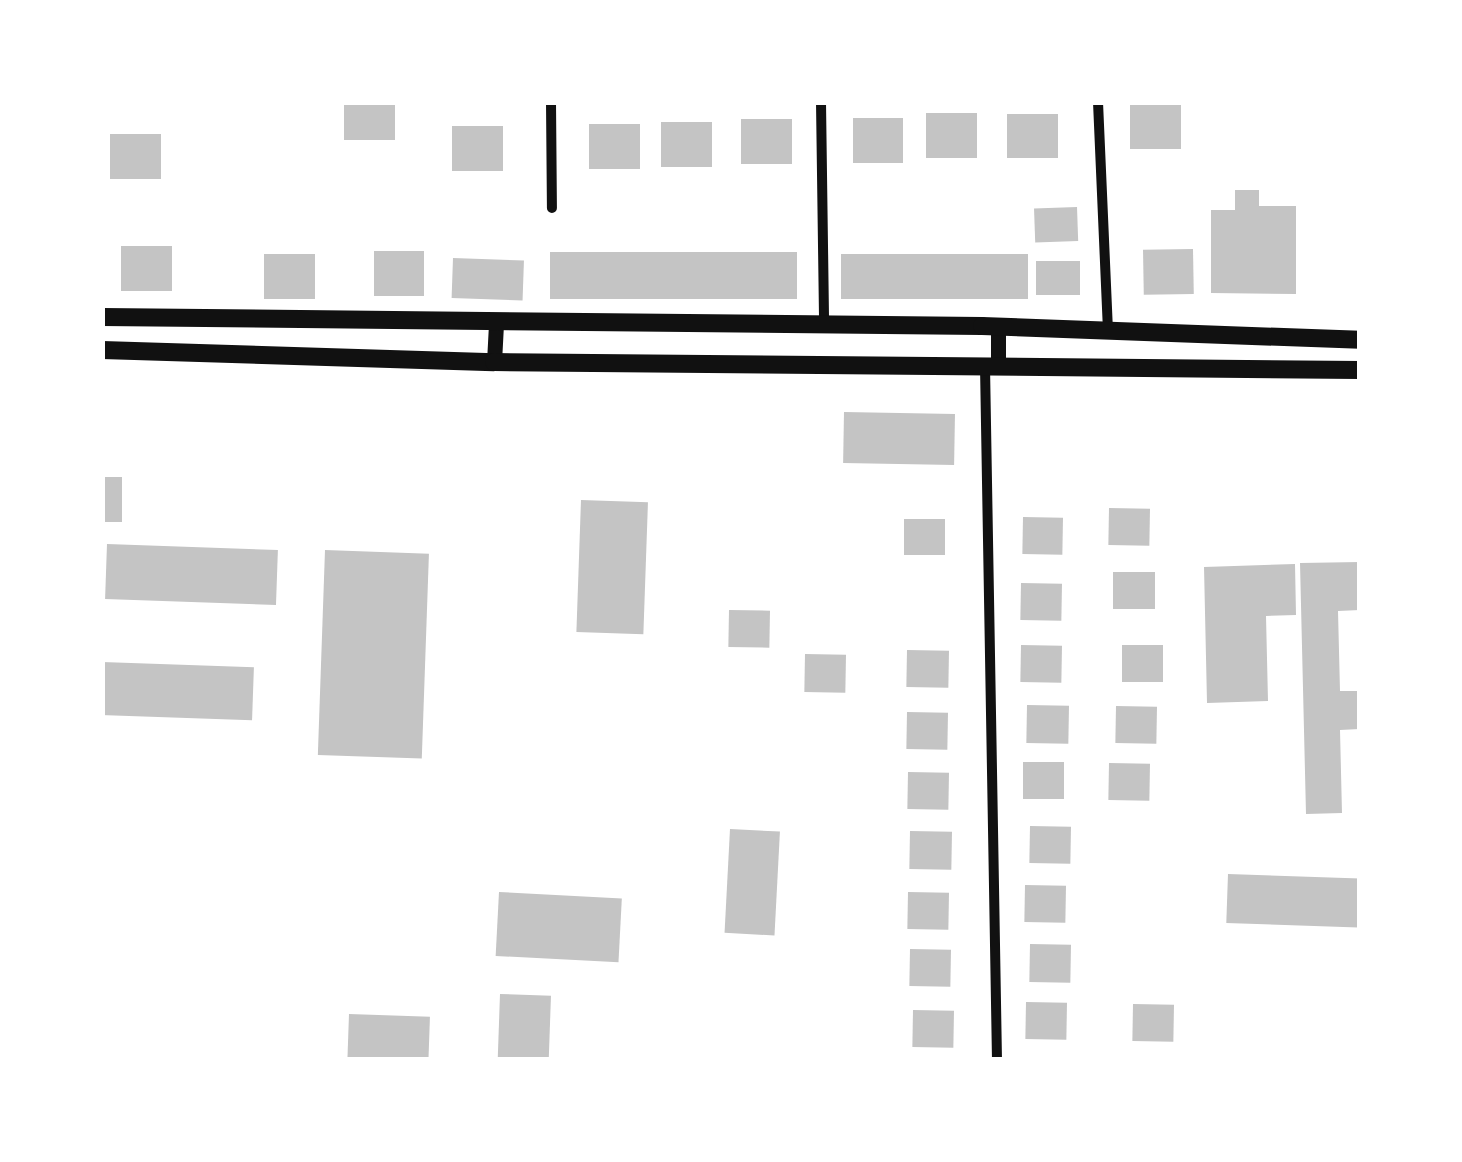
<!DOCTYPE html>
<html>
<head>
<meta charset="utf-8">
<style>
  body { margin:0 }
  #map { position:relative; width:1462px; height:1162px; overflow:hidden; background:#fff; font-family:"DM Sans",sans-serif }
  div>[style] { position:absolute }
  .building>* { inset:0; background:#c4c4c4; transform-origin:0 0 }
  .minor>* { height:10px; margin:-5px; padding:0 5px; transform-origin:5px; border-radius:5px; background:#111 }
  .tertiary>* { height:15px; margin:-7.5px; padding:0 7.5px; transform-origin:7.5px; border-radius:7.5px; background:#111 }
  .secondary>* { height:18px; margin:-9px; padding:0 9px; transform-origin:9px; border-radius:9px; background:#111 }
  span { translate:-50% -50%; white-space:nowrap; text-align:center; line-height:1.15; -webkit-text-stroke:9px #fff; paint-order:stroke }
  .frame { position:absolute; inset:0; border:105px solid #fff; pointer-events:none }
</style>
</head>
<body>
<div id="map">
  <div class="building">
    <div style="left:344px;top:102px;width:51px;height:38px"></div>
    <div style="left:1181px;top:104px;width:45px;height:51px;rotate:90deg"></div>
    <div style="left:926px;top:113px;width:51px;height:45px"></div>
    <div style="left:1007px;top:114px;width:51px;height:44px"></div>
    <div style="left:853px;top:118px;width:50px;height:45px"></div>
    <div style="left:792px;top:119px;width:45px;height:51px;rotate:90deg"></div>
    <div style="left:712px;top:122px;width:45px;height:51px;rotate:90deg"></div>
    <div style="left:589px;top:124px;width:51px;height:45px"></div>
    <div style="left:452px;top:126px;width:51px;height:45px"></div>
    <div style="left:110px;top:134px;width:51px;height:45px"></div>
    <div style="clip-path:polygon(1235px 190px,1259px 190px,1259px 206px,1296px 206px,1296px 294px,1211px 293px,1211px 210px,1235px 210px)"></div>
    <div style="left:1077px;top:207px;width:34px;height:43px;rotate:88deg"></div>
    <div style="left:172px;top:246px;width:45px;height:51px;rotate:90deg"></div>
    <div style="left:1193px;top:249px;width:45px;height:50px;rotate:89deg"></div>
    <div style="left:374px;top:251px;width:50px;height:45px"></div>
    <div style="left:797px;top:252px;width:47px;height:247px;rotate:90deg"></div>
    <div style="left:264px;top:254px;width:51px;height:45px"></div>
    <div style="left:841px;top:254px;width:187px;height:45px"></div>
    <div style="left:453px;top:258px;width:71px;height:40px;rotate:2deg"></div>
    <div style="left:1080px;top:261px;width:34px;height:44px;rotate:90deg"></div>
    <div style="left:844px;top:412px;width:111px;height:51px;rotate:1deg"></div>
    <div style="left:102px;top:477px;width:20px;height:45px"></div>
    <div style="left:581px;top:500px;width:67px;height:132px;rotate:2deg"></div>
    <div style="left:1109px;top:508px;width:41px;height:37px;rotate:1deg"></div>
    <div style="left:1023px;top:517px;width:40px;height:37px;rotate:1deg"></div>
    <div style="left:904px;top:519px;width:41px;height:36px"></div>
    <div style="left:107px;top:544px;width:171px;height:55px;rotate:2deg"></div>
    <div style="left:325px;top:550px;width:104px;height:205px;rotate:2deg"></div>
    <div style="clip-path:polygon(1360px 562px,1360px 610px,1338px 611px,1340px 691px,1360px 691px,1360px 729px,1340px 730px,1342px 813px,1306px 814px,1300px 563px)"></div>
    <div style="clip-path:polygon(1295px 564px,1296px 615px,1266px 616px,1268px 701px,1207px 703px,1204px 567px)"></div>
    <div style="left:1113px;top:572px;width:42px;height:37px"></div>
    <div style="left:1021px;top:583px;width:41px;height:37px;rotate:1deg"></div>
    <div style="left:729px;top:610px;width:41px;height:37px;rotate:1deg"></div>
    <div style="left:1021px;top:645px;width:41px;height:37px;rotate:1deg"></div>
    <div style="left:1122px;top:645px;width:41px;height:37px"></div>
    <div style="left:907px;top:650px;width:42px;height:37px;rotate:1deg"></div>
    <div style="left:805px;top:654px;width:41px;height:38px;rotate:1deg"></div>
    <div style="left:102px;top:662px;width:152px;height:53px;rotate:2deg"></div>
    <div style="left:1027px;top:705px;width:42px;height:38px;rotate:1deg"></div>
    <div style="left:1116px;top:706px;width:41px;height:37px;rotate:1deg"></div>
    <div style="left:907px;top:712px;width:41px;height:37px;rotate:1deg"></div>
    <div style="left:1023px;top:762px;width:41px;height:37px"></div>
    <div style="left:1109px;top:763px;width:41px;height:37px;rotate:1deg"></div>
    <div style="left:908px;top:772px;width:41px;height:37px;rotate:1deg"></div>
    <div style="left:1030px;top:826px;width:41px;height:37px;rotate:1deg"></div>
    <div style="left:730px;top:829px;width:50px;height:104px;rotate:3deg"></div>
    <div style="left:910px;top:831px;width:42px;height:38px;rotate:1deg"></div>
    <div style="left:1228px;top:874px;width:132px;height:49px;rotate:2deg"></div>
    <div style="left:1025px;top:885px;width:41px;height:37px;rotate:1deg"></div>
    <div style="left:499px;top:892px;width:123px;height:64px;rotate:3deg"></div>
    <div style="left:908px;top:892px;width:41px;height:37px;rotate:1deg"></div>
    <div style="left:1030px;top:944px;width:41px;height:38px;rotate:1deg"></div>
    <div style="left:910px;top:949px;width:41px;height:37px;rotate:1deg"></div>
    <div style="left:500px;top:994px;width:51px;height:66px;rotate:2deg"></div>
    <div style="left:1026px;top:1002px;width:41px;height:37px;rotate:1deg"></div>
    <div style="left:1133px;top:1004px;width:41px;height:37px;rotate:1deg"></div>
    <div style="left:913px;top:1010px;width:41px;height:37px;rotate:1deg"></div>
    <div style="left:349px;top:1014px;width:81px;height:46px;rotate:2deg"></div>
  </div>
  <div class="minor">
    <div style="left:551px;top:102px;width:106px;rotate:89.5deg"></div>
    <div style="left:821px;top:102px;width:223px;rotate:89.2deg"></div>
    <div style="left:1098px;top:102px;width:229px;rotate:87.5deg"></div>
    <div style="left:985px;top:366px;width:694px;rotate:89.01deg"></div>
  </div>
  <div class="tertiary">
    <div style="left:998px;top:326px;width:38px;rotate:90deg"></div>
    <div style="left:494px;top:362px;width:39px;rotate:-87deg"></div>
  </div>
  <div class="secondary">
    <div style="left:102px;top:317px;width:880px;rotate:0.59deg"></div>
    <div style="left:982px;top:326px;width:378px;rotate:2.1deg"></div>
    <div style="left:102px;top:350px;width:392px;rotate:1.8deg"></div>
    <div style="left:494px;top:362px;width:866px;rotate:0.53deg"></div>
  </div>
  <div class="frame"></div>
</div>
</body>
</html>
